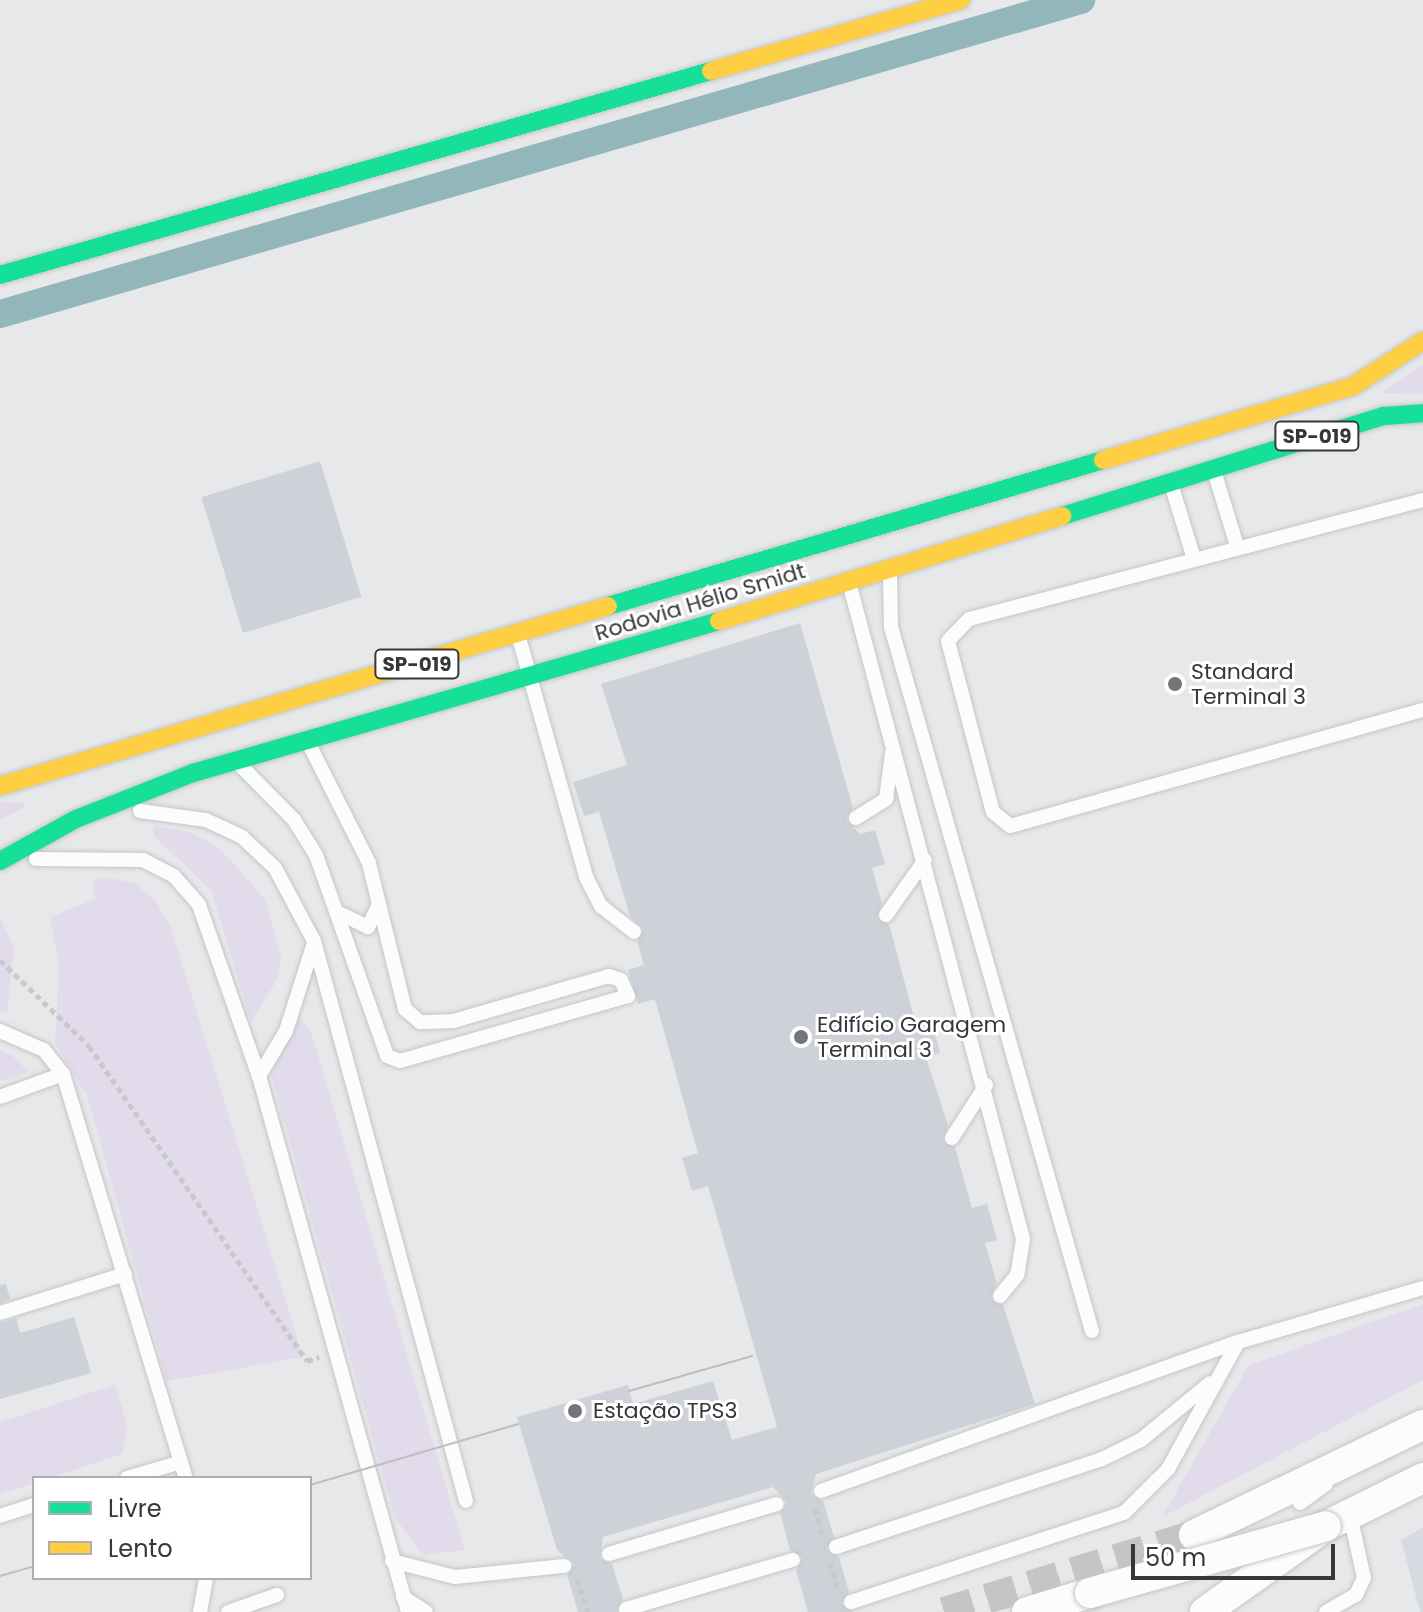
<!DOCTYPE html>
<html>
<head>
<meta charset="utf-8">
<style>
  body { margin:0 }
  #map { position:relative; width:1423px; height:1612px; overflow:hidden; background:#e7e8ea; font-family:Poppins,sans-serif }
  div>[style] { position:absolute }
  .built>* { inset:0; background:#d7dbe1 }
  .green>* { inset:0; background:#e2dbec }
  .canal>* { height:28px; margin:-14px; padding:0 14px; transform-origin:14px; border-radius:14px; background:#92b6ba }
  .building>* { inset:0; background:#cfd1d9; transform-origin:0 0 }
  .street-tunnel>* { height:30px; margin-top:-15px; transform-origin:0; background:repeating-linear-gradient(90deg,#c4c5c6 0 30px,transparent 0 45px) }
  .path>* { height:5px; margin-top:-2.5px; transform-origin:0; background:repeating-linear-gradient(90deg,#c8c9c9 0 6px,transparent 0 10px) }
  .roads { filter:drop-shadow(0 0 2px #c5c6c7) drop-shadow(0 0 2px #c5c6c7) }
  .lane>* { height:14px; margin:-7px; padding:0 7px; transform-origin:7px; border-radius:7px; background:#fbfcfc }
  .street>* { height:30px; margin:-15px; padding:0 15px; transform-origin:15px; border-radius:15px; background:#fbfcfc }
  .fast>* { height:18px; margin:-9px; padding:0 9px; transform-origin:9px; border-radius:9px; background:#16e098 }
  .slow>* { height:18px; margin:-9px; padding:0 9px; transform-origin:9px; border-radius:9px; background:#ffcf43 }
  .tram>* { height:2px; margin:-1px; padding:0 1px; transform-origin:1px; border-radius:1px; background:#bebfc0 }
  .bridges { filter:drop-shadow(0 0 2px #c5c6c7) drop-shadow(0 0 2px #c5c6c7) }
  .street-bridge>* { height:30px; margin:-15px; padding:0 15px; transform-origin:15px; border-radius:15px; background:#fbfcfc }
  .dots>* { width:22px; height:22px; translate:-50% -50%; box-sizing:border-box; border:4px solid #fff; border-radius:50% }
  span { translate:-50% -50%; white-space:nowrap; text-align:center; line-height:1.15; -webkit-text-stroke:6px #fff; paint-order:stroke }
  .shield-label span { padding:2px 6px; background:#fff; border:2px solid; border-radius:6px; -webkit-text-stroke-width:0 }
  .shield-label { font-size:20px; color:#363738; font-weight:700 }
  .street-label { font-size:22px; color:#363738 }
  .poi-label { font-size:22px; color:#363738 }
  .left { translate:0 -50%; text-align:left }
  .legend { position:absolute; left:32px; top:1476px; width:280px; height:104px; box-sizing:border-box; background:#fff; border:2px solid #afafaf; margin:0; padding:10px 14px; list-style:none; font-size:24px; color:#363738 }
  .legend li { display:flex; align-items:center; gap:16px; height:40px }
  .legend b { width:40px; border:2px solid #afafaf }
  .scale { position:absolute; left:1131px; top:1544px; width:204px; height:36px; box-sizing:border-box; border:4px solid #363738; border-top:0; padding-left:10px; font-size:24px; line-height:28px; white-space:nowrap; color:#363738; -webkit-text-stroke:6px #fff; paint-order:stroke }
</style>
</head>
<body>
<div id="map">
  <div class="built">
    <div style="clip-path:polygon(1423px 1527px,1423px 1612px,1420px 1612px,1401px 1540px)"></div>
  </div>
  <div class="green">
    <div style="clip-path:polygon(1423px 365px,1423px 394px,1382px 393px)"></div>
    <div style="clip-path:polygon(0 802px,23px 802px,26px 806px,0 820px)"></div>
    <div style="clip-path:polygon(154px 826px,191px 832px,221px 850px,265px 899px,281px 956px,277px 980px,251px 1021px,211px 890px,153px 835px)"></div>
    <div style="clip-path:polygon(111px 878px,134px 883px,155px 900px,170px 925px,303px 1357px,167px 1381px,87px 1096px,55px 1043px,59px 966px,50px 917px,95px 899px,93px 880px)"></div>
    <div style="clip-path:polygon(0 918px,14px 947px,7px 1013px,0 1012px)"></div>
    <div style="clip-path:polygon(299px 1016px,312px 1035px,465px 1550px,423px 1555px,395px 1518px,271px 1074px)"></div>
    <div style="clip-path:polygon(0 1049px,14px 1057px,29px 1072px,0 1081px)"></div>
    <div style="clip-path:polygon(1423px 1304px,1423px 1380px,1162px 1517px,1249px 1365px)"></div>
    <div style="clip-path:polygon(115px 1385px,127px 1424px,123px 1454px,0 1494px,0 1422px)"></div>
  </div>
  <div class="canal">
    <div style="left:0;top:314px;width:1126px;rotate:-16.2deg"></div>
  </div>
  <div class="building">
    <div style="left:320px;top:461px;width:142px;height:124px;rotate:73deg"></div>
    <div style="clip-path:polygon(800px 623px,853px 808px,846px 819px,860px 834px,875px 830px,885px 864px,872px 868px,882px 903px,877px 918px,889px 924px,915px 1021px,930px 1016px,940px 1053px,926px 1058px,948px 1125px,943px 1142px,955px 1147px,972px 1208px,987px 1204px,997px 1240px,985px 1243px,997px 1284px,990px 1299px,1003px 1305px,1035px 1404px,816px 1474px,811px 1494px,823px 1501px,834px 1537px,826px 1549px,839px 1557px,849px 1592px,841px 1604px,854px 1612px,808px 1612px,796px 1570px,803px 1558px,790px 1550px,780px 1513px,787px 1502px,773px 1487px,603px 1537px,600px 1558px,612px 1564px,623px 1599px,617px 1612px,578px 1612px,567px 1575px,574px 1564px,557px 1550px,517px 1417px,628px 1385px,633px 1404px,713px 1381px,732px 1440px,777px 1427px,708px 1186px,692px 1191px,682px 1158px,698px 1153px,655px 999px,638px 1004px,628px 970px,644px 965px,637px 941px,643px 929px,630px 916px,599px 812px,584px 816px,573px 782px,627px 765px,601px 684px)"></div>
    <div style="clip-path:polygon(6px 1284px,10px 1299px,0 1303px,0 1285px)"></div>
    <div style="clip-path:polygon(74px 1317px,91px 1373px,0 1399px,0 1323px,16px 1318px,20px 1333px)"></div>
  </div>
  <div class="street-tunnel">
    <div style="left:944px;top:1612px;width:262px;rotate:-17.1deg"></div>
  </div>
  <div class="path">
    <div style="left:0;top:960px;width:124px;rotate:44deg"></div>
    <div style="left:89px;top:1046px;width:383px;rotate:55.3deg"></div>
    <div style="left:307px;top:1361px;width:13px;rotate:-18deg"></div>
    <div style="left:815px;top:1509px;width:26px;rotate:74deg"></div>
    <div style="left:830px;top:1563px;width:26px;rotate:74deg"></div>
    <div style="left:577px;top:1579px;width:35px;rotate:72deg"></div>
  </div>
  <div class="roads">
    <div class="lane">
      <div style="left:1215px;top:474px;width:75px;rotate:73deg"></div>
      <div style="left:1172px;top:487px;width:75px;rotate:73deg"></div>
      <div style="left:1423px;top:500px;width:469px;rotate:165.3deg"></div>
      <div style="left:969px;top:619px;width:30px;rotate:134deg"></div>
      <div style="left:948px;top:641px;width:177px;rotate:75.3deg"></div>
      <div style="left:993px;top:812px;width:22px;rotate:39deg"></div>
      <div style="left:1010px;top:826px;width:429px;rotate:-15.7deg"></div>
      <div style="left:890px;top:576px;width:51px;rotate:88.9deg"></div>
      <div style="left:891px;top:627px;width:732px;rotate:74.07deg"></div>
      <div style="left:850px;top:586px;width:676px;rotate:75.16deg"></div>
      <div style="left:1023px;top:1239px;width:36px;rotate:99deg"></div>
      <div style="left:1017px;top:1275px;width:27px;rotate:129deg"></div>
      <div style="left:519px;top:638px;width:248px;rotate:74.3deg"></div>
      <div style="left:586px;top:877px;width:33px;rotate:63deg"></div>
      <div style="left:601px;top:906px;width:42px;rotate:38.2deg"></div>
      <div style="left:241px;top:766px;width:76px;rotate:45.5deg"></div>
      <div style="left:294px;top:820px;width:41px;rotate:57.8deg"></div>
      <div style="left:316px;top:855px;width:213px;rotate:70.5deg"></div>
      <div style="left:387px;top:1056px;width:14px;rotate:21deg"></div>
      <div style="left:400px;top:1061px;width:237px;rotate:-15.9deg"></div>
      <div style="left:628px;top:996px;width:17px;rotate:-114deg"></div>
      <div style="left:621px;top:980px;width:13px;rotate:-162deg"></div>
      <div style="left:609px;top:976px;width:162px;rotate:163.9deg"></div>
      <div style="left:453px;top:1021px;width:33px;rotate:178deg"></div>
      <div style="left:420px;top:1022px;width:20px;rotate:-139deg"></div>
      <div style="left:405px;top:1009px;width:150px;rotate:-103.9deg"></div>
      <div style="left:369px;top:863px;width:129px;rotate:-116.8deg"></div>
      <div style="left:140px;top:811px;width:67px;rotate:7.8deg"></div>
      <div style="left:206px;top:820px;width:40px;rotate:25deg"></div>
      <div style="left:242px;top:837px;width:45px;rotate:43.2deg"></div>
      <div style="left:275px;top:868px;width:83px;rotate:61.9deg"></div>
      <div style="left:314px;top:941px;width:580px;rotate:74.81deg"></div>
      <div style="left:856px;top:818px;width:36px;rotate:-32deg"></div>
      <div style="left:886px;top:799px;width:46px;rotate:-82.6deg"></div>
      <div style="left:36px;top:859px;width:107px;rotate:0.5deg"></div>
      <div style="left:143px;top:860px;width:35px;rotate:27deg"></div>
      <div style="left:174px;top:876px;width:38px;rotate:49deg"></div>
      <div style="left:199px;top:905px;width:181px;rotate:70.7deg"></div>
      <div style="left:259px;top:1076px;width:556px;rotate:74.46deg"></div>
      <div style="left:341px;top:914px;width:30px;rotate:26deg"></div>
      <div style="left:368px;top:927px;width:25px;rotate:-64deg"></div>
      <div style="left:886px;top:915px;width:67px;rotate:-54.7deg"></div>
      <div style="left:0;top:1031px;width:48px;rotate:23.4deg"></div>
      <div style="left:44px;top:1050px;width:31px;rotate:52deg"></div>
      <div style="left:63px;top:1074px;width:422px;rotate:73.1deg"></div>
      <div style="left:259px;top:1076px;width:52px;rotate:-59deg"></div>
      <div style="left:286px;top:1031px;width:89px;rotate:-72.4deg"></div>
      <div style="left:0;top:1097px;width:67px;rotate:-20.1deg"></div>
      <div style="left:952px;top:1138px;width:63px;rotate:-57.3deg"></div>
      <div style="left:0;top:1313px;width:131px;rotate:-17.3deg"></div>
      <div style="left:127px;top:1478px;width:56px;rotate:-16.5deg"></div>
      <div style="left:821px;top:1491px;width:443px;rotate:-19.7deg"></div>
      <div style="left:1238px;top:1342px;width:193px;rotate:-16.3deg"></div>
      <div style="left:1300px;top:1503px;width:32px;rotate:-36deg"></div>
      <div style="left:0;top:1516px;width:36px;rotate:-18deg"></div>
      <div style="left:836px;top:1547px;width:280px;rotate:-18.3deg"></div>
      <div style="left:1102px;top:1459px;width:43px;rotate:-26deg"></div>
      <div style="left:1141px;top:1440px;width:89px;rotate:-39.6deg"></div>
      <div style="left:609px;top:1554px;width:175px;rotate:-16.6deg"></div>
      <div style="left:392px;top:1561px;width:65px;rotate:14.3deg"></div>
      <div style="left:455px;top:1577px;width:110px;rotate:-5.8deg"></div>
      <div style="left:403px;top:1597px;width:27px;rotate:33deg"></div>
      <div style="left:851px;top:1602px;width:287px;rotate:-18.1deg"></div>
      <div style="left:1124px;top:1513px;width:62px;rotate:-45deg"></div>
      <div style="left:1168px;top:1469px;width:145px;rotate:-61.1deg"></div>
      <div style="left:626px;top:1609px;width:174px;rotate:-16.4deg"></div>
      <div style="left:200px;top:1612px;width:35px;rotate:-80deg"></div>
      <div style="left:228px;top:1612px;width:52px;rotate:-19.1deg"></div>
      <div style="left:1326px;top:1612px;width:34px;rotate:-30deg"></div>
      <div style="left:1356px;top:1595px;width:19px;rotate:-65deg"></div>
      <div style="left:1364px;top:1578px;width:65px;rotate:-102.5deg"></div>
    </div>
    <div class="street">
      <div style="left:1194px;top:1535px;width:254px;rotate:-25.7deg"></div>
      <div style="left:1027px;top:1612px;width:66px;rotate:-16.8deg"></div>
      <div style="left:1205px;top:1612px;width:148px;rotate:-35.4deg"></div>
      <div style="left:1326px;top:1526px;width:108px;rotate:-26.3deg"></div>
    </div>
    <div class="fast">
      <div style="left:0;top:275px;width:740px;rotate:-16.01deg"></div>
      <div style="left:1062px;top:516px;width:337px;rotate:-17.3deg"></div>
      <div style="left:1384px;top:416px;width:39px;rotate:-4deg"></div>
      <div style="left:608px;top:606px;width:516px;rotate:-16.43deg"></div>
      <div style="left:0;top:861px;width:87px;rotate:-28.9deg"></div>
      <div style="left:76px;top:819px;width:126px;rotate:-21.5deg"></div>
      <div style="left:193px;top:773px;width:548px;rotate:-16.12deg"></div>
    </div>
    <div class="slow">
      <div style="left:711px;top:71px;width:260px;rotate:-15.9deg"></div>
      <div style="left:1103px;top:460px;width:261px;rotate:-16.5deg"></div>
      <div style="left:1353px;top:386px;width:83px;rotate:-32.7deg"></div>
      <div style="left:719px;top:621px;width:359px;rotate:-17deg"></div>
      <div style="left:0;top:786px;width:634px;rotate:-16.49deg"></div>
    </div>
  </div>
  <div class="tram">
    <div style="left:629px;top:1391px;width:128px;rotate:-15.9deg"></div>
    <div style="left:310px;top:1485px;width:217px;rotate:-16.3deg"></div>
    <div style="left:0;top:1576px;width:35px;rotate:-16deg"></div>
  </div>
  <div class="bridges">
    <div class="street-bridge">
      <div style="left:1090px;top:1593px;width:245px;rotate:-15.8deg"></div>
    </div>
  </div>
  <div class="dots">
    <div style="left:1175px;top:684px;background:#747576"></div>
    <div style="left:801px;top:1037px;background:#747576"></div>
    <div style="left:575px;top:1411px;background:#747576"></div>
  </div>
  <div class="shield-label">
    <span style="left:1317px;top:436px">SP-019</span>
    <span style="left:417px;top:664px">SP-019</span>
  </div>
  <div class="street-label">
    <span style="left:700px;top:602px;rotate:-17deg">Rodovia Hélio Smidt</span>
  </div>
  <div class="poi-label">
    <span class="left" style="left:1191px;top:684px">Standard<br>Terminal 3</span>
    <span class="left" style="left:817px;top:1037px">Edifício Garagem<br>Terminal 3</span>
    <span class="left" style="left:593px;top:1411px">Estação TPS3</span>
  </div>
  <ul class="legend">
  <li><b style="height:10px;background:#16e098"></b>Livre</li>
  <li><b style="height:10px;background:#ffcf43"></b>Lento</li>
  </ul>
  <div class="scale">50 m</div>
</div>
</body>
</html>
